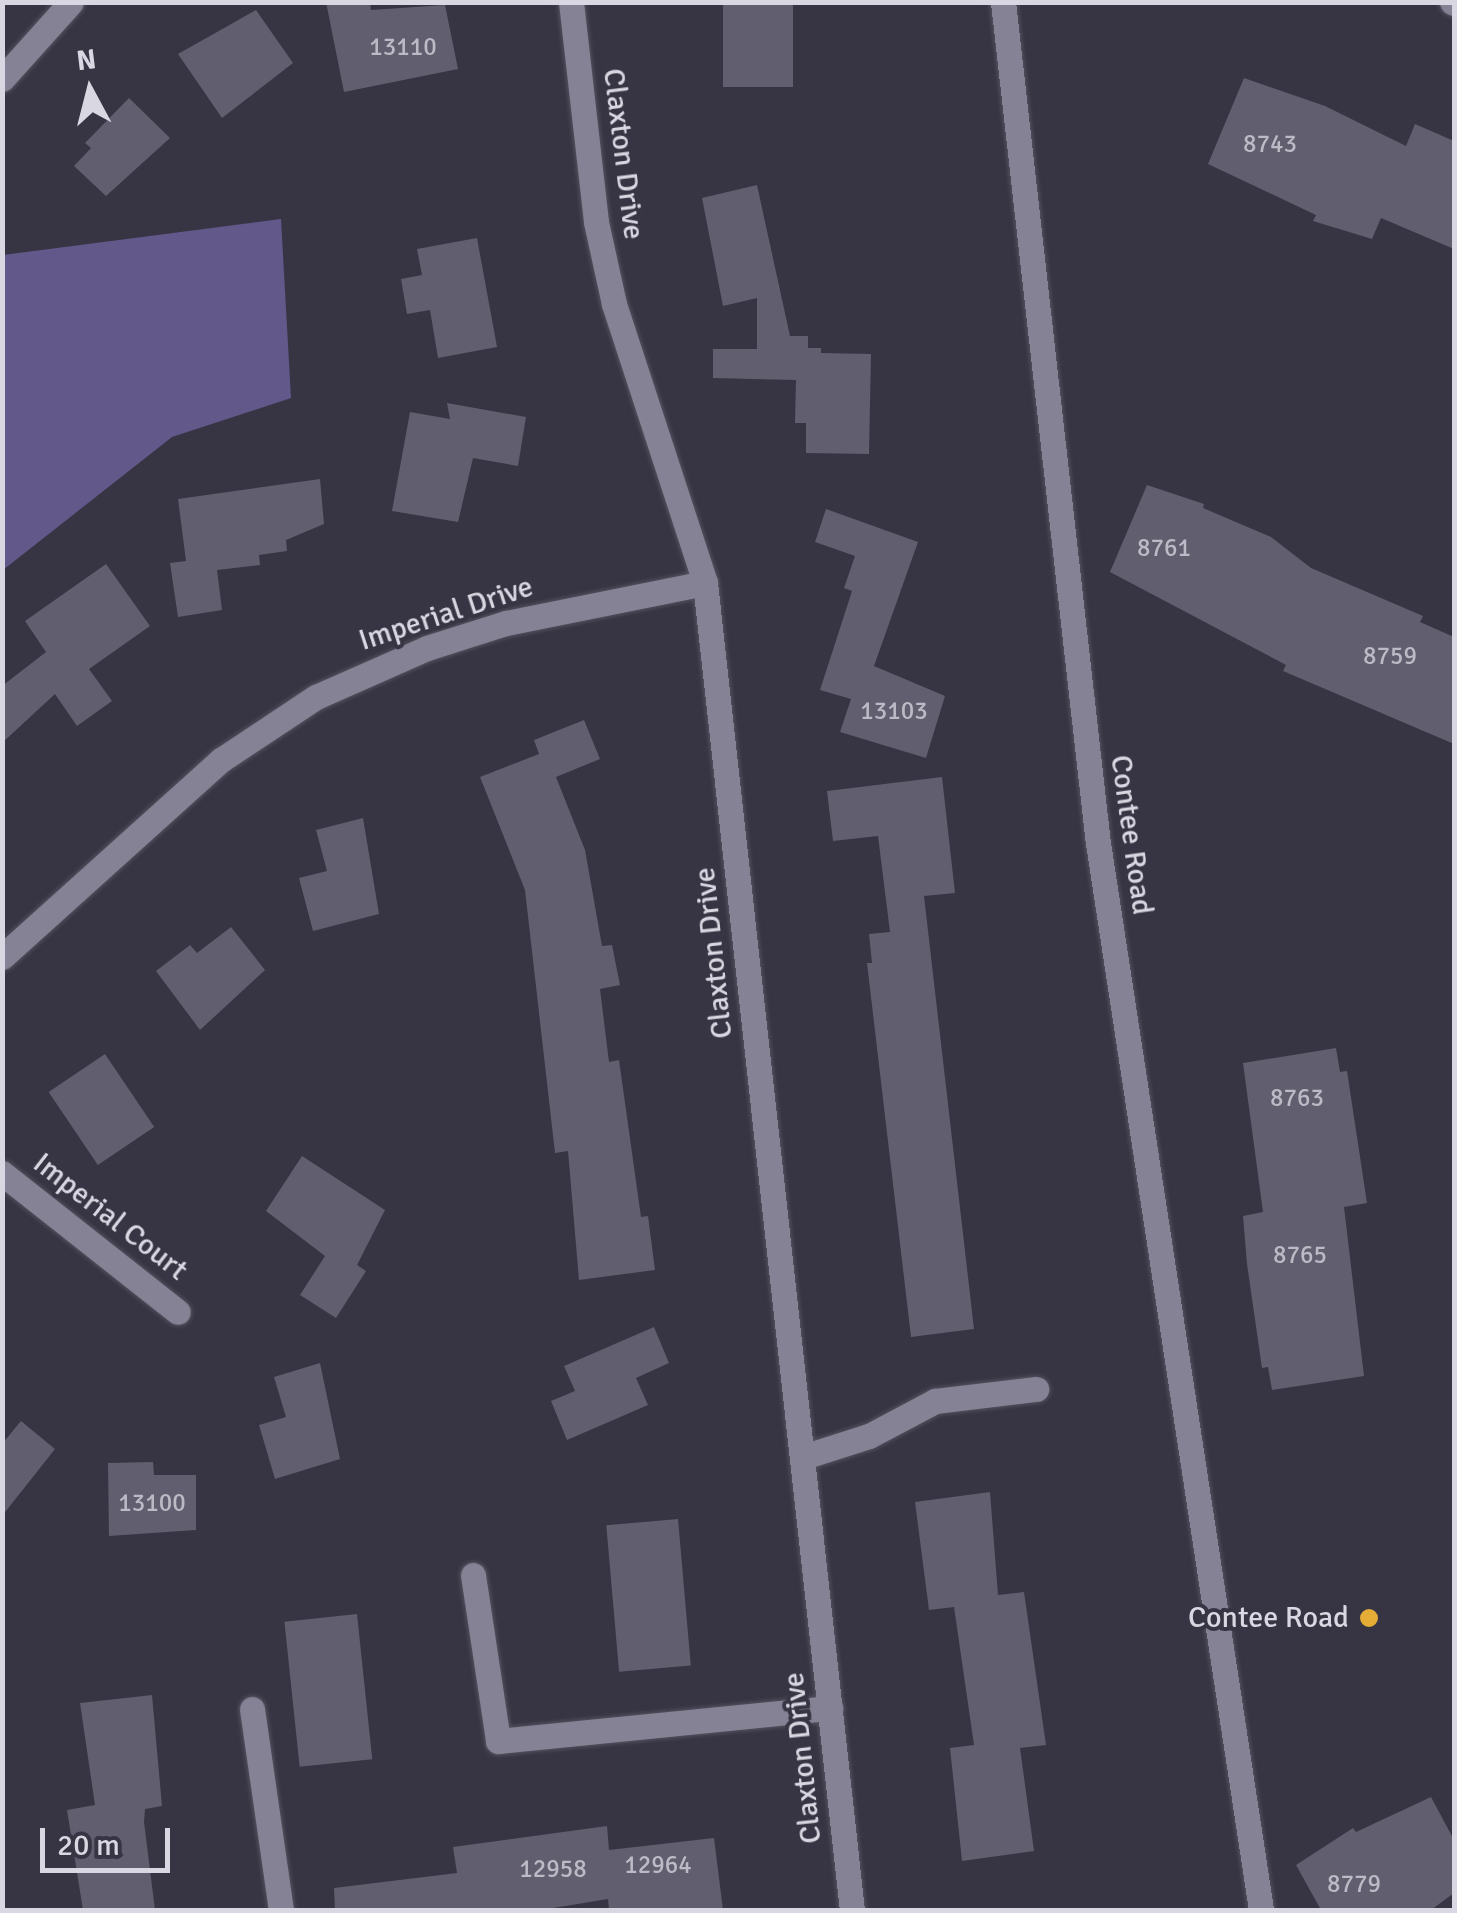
<!DOCTYPE html>
<html>
<head>
<meta charset="utf-8">
<style>
  body { margin:0 }
  #map { position:relative; width:1457px; height:1913px; overflow:hidden; background:#373544; font-family:Signika,sans-serif }
  div>[style] { position:absolute }
  .forest>* { inset:0; background:#62588a }
  .building>* { inset:0; background:#605e6f; transform-origin:0 0 }
  .roads { filter:drop-shadow(0 0 2px #53515e) drop-shadow(0 0 2px #53515e) }
  .minor>* { height:25px; margin:-12.5px; padding:0 12.5px; transform-origin:12.5px; border-radius:12.5px; background:#848294 }
  .dots>* { width:28px; height:28px; translate:-50% -50%; box-sizing:border-box; border:5px solid #373544; border-radius:50% }
  span { translate:-50% -50%; white-space:nowrap; text-align:center; line-height:1.15; -webkit-text-stroke:8px #373544; paint-order:stroke }
  .number-label { font-size:25px; color:#bbbac5 }
  .number-label span { -webkit-text-stroke-width:0 }
  .street-label { font-size:30px; color:#d9d8e2 }
  .poi-label { font-size:30px; color:#d9d8e2 }
  .right { translate:-100% -50%; text-align:right }
  .frame { position:absolute; inset:0; border:5px solid #d9d8e2; pointer-events:none }
  .north { position:absolute; left:40px; top:40px; width:100px; height:100px; -webkit-text-stroke:8px #373544; paint-order:stroke; rotate:353deg; font-size:28px; font-weight:700; line-height:40px; text-align:center; color:#d9d8e2 }
  .north::after { content:''; display:block; margin:auto; width:35px; height:45px; background:#d9d8e2; clip-path:polygon(50% 0,100% 100%,50% 72%,0 100%) }
  .scale { position:absolute; left:40px; top:1828px; width:130px; height:45px; box-sizing:border-box; border:5px solid #d9d8e2; border-top:0; padding-left:12px; font-size:30px; line-height:35px; white-space:nowrap; color:#d9d8e2; -webkit-text-stroke:8px #373544; paint-order:stroke }
</style>
</head>
<body>
<div id="map">
  <div class="forest">
    <div style="clip-path:polygon(281px 219px,291px 398px,172px 437px,3px 570px,3px 255px)"></div>
  </div>
  <div class="building">
    <div style="clip-path:polygon(326px 2px,370px 2px,371px 10px,445px 5px,458px 69px,344px 92px)"></div>
    <div style="left:723px;top:2px;width:70px;height:85px"></div>
    <div style="clip-path:polygon(256px 10px,293px 63px,222px 118px,178px 54px)"></div>
    <div style="clip-path:polygon(1244px 78px,1325px 106px,1406px 146px,1415px 124px,1454px 141px,1454px 249px,1381px 218px,1372px 239px,1313px 221px,1316px 215px,1208px 164px)"></div>
    <div style="clip-path:polygon(129px 98px,170px 138px,106px 196px,74px 166px,91px 148px,85px 143px)"></div>
    <div style="clip-path:polygon(757px 185px,790px 336px,808px 336px,808px 348px,821px 348px,821px 353px,871px 354px,869px 454px,806px 453px,806px 423px,795px 423px,796px 380px,713px 378px,713px 349px,757px 349px,757px 298px,723px 306px,702px 198px)"></div>
    <div style="clip-path:polygon(477px 238px,497px 347px,438px 358px,430px 310px,407px 314px,401px 279px,422px 275px,417px 249px)"></div>
    <div style="clip-path:polygon(447px 403px,526px 417px,518px 466px,473px 458px,458px 522px,392px 511px,410px 412px,450px 419px)"></div>
    <div style="clip-path:polygon(320px 479px,324px 524px,286px 540px,287px 551px,259px 555px,260px 565px,217px 570px,222px 610px,178px 617px,170px 563px,186px 561px,178px 499px)"></div>
    <div style="clip-path:polygon(1147px 485px,1204px 504px,1203px 508px,1271px 537px,1311px 568px,1423px 616px,1420px 622px,1454px 637px,1454px 744px,1283px 671px,1286px 665px,1110px 572px)"></div>
    <div style="clip-path:polygon(826px 509px,918px 542px,874px 666px,945px 696px,926px 758px,840px 732px,851px 699px,820px 690px,852px 591px,844px 588px,855px 556px,815px 542px)"></div>
    <div style="clip-path:polygon(106px 564px,150px 626px,89px 669px,112px 701px,77px 726px,55px 694px,2px 743px,2px 686px,46px 652px,25px 621px)"></div>
    <div style="clip-path:polygon(584px 720px,600px 759px,556px 777px,585px 850px,602px 946px,612px 945px,620px 985px,600px 989px,609px 1062px,619px 1060px,641px 1217px,648px 1216px,655px 1270px,579px 1280px,568px 1151px,555px 1153px,525px 890px,480px 777px,539px 754px,534px 740px)"></div>
    <div style="clip-path:polygon(942px 777px,955px 893px,924px 896px,974px 1329px,911px 1337px,867px 963px,872px 963px,869px 934px,890px 932px,878px 836px,833px 841px,827px 791px)"></div>
    <div style="clip-path:polygon(363px 818px,379px 914px,313px 931px,299px 878px,327px 871px,316px 830px)"></div>
    <div style="clip-path:polygon(231px 927px,265px 970px,200px 1030px,156px 971px,190px 945px,197px 953px)"></div>
    <div style="clip-path:polygon(1336px 1048px,1340px 1072px,1347px 1071px,1367px 1203px,1344px 1207px,1364px 1376px,1272px 1390px,1268px 1367px,1262px 1368px,1247px 1264px,1243px 1216px,1263px 1212px,1243px 1063px)"></div>
    <div style="left:105px;top:1054px;width:88px;height:68px;rotate:56deg"></div>
    <div style="clip-path:polygon(302px 1156px,385px 1210px,357px 1265px,366px 1271px,336px 1318px,300px 1295px,325px 1256px,266px 1211px)"></div>
    <div style="clip-path:polygon(654px 1327px,669px 1363px,636px 1378px,648px 1405px,567px 1440px,551px 1401px,575px 1391px,564px 1366px)"></div>
    <div style="clip-path:polygon(320px 1363px,340px 1459px,275px 1479px,259px 1425px,286px 1417px,274px 1377px)"></div>
    <div style="clip-path:polygon(21px 1421px,55px 1449px,2px 1516px,2px 1444px)"></div>
    <div style="clip-path:polygon(153px 1462px,154px 1475px,196px 1475px,196px 1530px,109px 1536px,108px 1463px)"></div>
    <div style="clip-path:polygon(990px 1492px,998px 1595px,1024px 1592px,1046px 1745px,1020px 1748px,1034px 1851px,962px 1861px,950px 1748px,974px 1745px,954px 1607px,929px 1610px,915px 1502px)"></div>
    <div style="left:678px;top:1519px;width:147px;height:72px;rotate:85deg"></div>
    <div style="left:357px;top:1614px;width:146px;height:73px;rotate:84deg"></div>
    <div style="clip-path:polygon(152px 1695px,162px 1806px,145px 1809px,144px 1822px,155px 1910px,83px 1910px,67px 1810px,95px 1805px,80px 1703px)"></div>
    <div style="clip-path:polygon(1431px 1797px,1454px 1840px,1454px 1893px,1431px 1910px,1321px 1910px,1296px 1865px,1353px 1828px,1356px 1832px)"></div>
    <div style="clip-path:polygon(607px 1826px,609px 1850px,714px 1838px,723px 1910px,609px 1910px,608px 1899px,541px 1910px,335px 1910px,334px 1888px,457px 1873px,453px 1847px)"></div>
  </div>
  <div class="roads">
    <div class="minor">
      <div style="left:571px;top:2px;width:221px;rotate:83.5deg"></div>
      <div style="left:596px;top:222px;width:84px;rotate:77.6deg"></div>
      <div style="left:614px;top:304px;width:293px;rotate:71.9deg"></div>
      <div style="left:705px;top:583px;width:1335px;rotate:83.68deg"></div>
      <div style="left:1003px;top:2px;width:846px;rotate:83.56deg"></div>
      <div style="left:1098px;top:843px;width:1079px;rotate:81.31deg"></div>
      <div style="left:1452px;top:2px;width:2px;rotate:27deg"></div>
      <div style="left:2px;top:79px;width:103px;rotate:-48.1deg"></div>
      <div style="left:2px;top:957px;width:295px;rotate:-42deg"></div>
      <div style="left:221px;top:760px;width:114px;rotate:-33.6deg"></div>
      <div style="left:316px;top:697px;width:121px;rotate:-23.8deg"></div>
      <div style="left:427px;top:648px;width:83px;rotate:-17.6deg"></div>
      <div style="left:506px;top:623px;width:203px;rotate:-11.4deg"></div>
      <div style="left:2px;top:1173px;width:224px;rotate:38.3deg"></div>
      <div style="left:803px;top:1457px;width:69px;rotate:-17.7deg"></div>
      <div style="left:869px;top:1436px;width:75px;rotate:-27.9deg"></div>
      <div style="left:935px;top:1401px;width:102px;rotate:-6.8deg"></div>
      <div style="left:473px;top:1575px;width:168px;rotate:81.4deg"></div>
      <div style="left:498px;top:1741px;width:334px;rotate:-5.7deg"></div>
      <div style="left:252px;top:1709px;width:203px;rotate:81.8deg"></div>
    </div>
  </div>
  <div class="dots">
    <div style="left:1369px;top:1618px;background:#e5ad35"></div>
  </div>
  <div class="number-label">
    <span style="left:403px;top:47px">13110</span>
    <span style="left:1270px;top:144px">8743</span>
    <span style="left:1164px;top:548px">8761</span>
    <span style="left:1390px;top:656px">8759</span>
    <span style="left:894px;top:711px">13103</span>
    <span style="left:1297px;top:1098px">8763</span>
    <span style="left:1300px;top:1255px">8765</span>
    <span style="left:152px;top:1503px">13100</span>
    <span style="left:658px;top:1865px">12964</span>
    <span style="left:553px;top:1869px">12958</span>
    <span style="left:1354px;top:1884px">8779</span>
  </div>
  <div class="street-label">
    <span style="left:623px;top:154px;rotate:83deg">Claxton Drive</span>
    <span style="left:446px;top:614px;rotate:-18deg">Imperial Drive</span>
    <span style="left:1131px;top:835px;rotate:82deg">Contee Road</span>
    <span style="left:714px;top:953px;rotate:-96deg">Claxton Drive</span>
    <span style="left:110px;top:1217px;rotate:38deg">Imperial Court</span>
    <span style="left:803px;top:1758px;rotate:-96deg">Claxton Drive</span>
  </div>
  <div class="poi-label">
    <span class="right" style="left:1349px;top:1618px">Contee Road</span>
  </div>
  <div class="frame"></div>
  <div class="north">N</div>
  <div class="scale">20 m</div>
</div>
</body>
</html>
